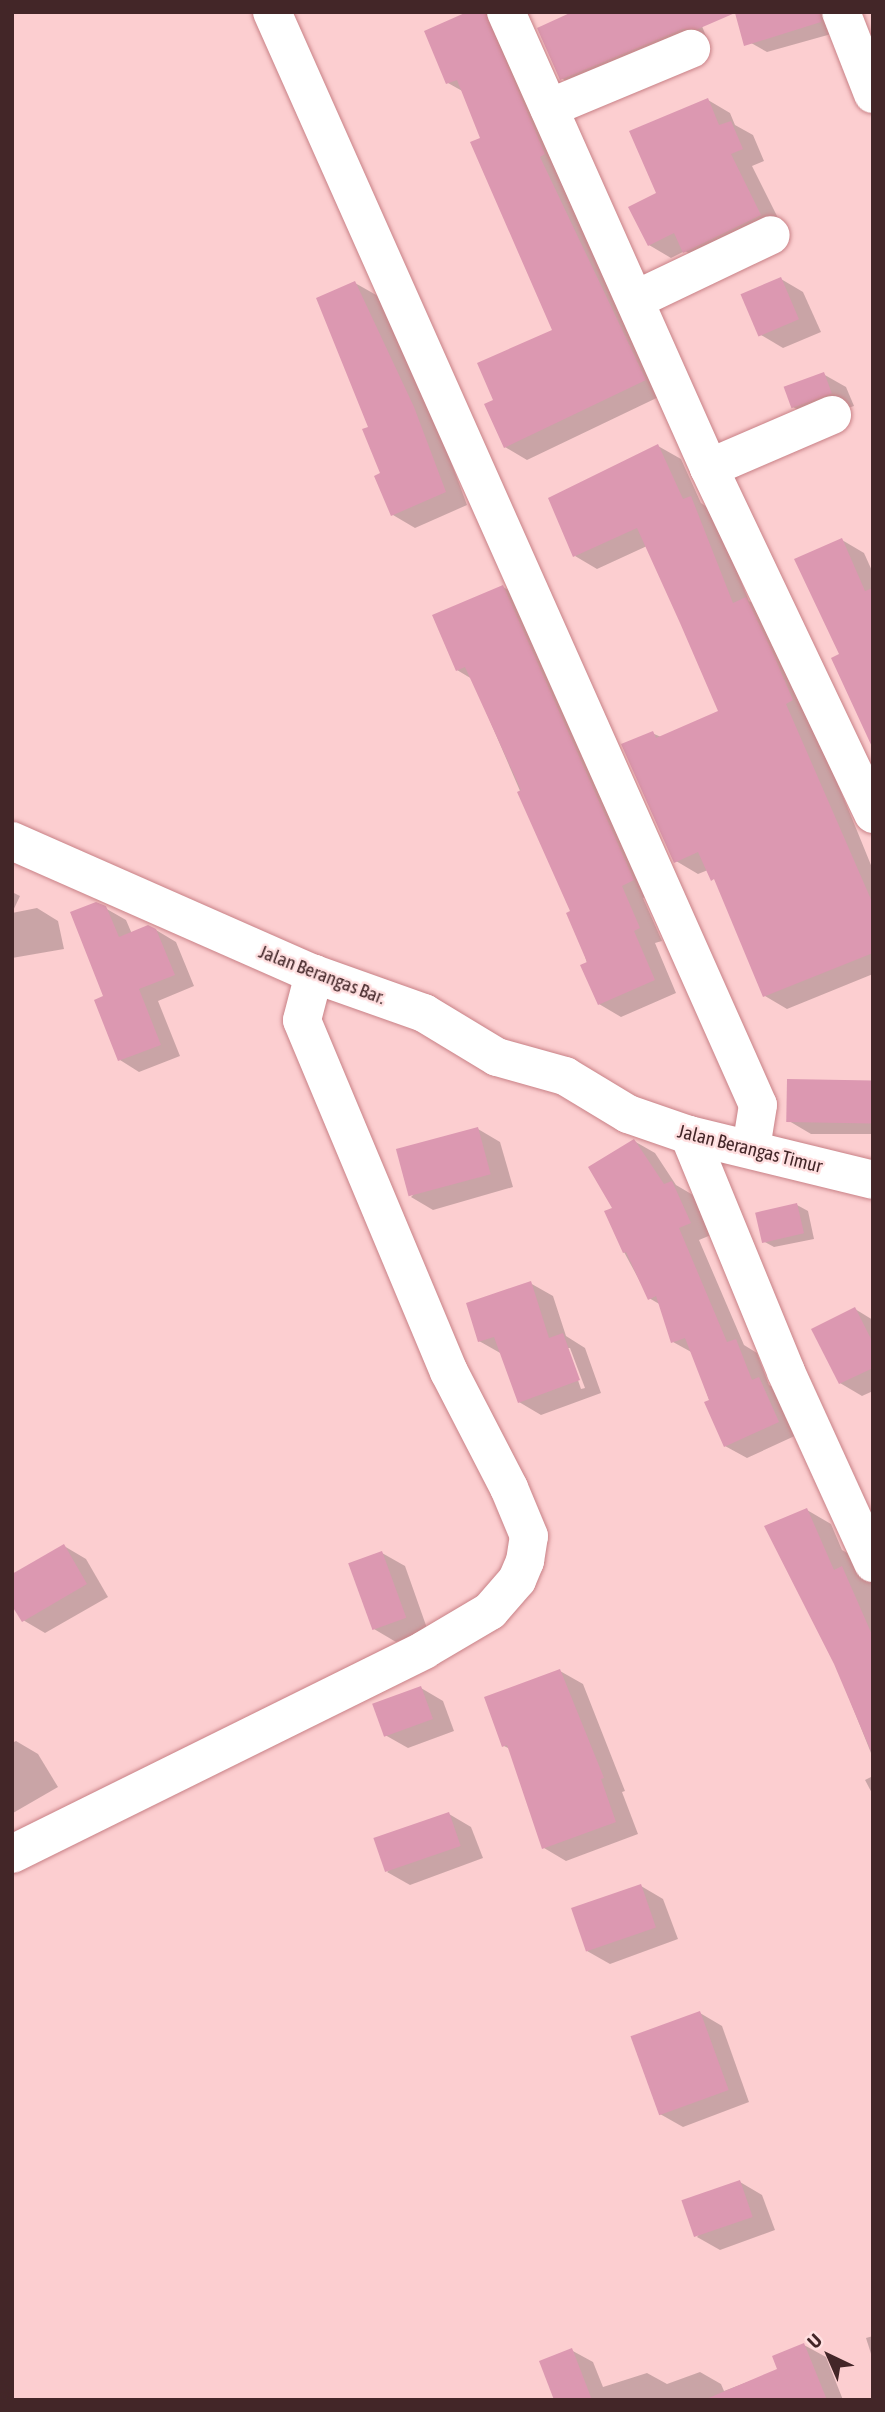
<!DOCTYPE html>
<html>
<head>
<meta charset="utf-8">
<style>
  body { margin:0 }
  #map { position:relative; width:885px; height:2412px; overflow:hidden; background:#fcced0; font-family:"Asap Condensed",sans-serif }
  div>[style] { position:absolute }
  .shadow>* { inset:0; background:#0003 }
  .building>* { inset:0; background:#dc98b1; transform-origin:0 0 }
  .roads { filter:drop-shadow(0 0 2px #c88186) drop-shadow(0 0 2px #c88186) }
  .minor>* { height:38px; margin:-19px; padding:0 19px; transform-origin:19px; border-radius:19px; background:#fff }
  .major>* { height:38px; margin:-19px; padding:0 19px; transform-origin:19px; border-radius:19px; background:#fff }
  span { translate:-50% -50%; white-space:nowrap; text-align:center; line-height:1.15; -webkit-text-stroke:5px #ffdfe0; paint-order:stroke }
  .street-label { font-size:19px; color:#432628 }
  .frame { position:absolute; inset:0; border:14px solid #432628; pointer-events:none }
  .north { position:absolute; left:794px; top:2321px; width:70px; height:70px; -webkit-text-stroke:5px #ffdfe0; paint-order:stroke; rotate:316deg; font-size:19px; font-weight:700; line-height:28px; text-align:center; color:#432628 }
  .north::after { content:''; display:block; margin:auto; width:24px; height:32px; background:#432628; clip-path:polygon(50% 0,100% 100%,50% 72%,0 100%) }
</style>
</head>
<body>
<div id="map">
  <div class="shadow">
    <div style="clip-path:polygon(471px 12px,498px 12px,667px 393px,527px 460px,505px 447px,496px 401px,554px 331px,464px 92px,448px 83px)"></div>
    <div style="clip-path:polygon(737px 12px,845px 12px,842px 31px,767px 52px,744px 39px)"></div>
    <div style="clip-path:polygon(697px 14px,708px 41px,584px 91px,561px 78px)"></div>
    <div style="clip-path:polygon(708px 100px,730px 113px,735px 125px,753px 135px,764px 161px,752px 166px,783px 228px,707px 264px,685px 251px,671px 258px,649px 245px,658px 193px)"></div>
    <div style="clip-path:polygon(781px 279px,803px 292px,821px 332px,783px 348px,761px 335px)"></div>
    <div style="clip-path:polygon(355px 283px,378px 296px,436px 421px,467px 505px,415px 528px,393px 515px,370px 428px)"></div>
    <div style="clip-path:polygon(823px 374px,846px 387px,854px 406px,815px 420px,793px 407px)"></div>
    <div style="clip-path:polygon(658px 446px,681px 459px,701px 503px,713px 511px,749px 601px,768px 612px,873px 870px,873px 974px,787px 1009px,765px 996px,718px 883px,708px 870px,698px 874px,676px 861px,652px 733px,661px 737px,720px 712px,647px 546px,597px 569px,575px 556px)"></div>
    <div style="clip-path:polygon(842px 540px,864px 553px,873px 573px,873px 745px)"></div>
    <div style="clip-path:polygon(503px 587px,525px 599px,655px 893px,643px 898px,662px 941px,655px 943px,676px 993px,621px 1017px,599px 1004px,572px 912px,472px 679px,457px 670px)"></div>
    <div style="clip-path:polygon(12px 892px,20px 896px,12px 913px,37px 908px,58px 921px,64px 949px,12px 958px)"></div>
    <div style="clip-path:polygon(105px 908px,126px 920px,132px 934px,156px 930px,176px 942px,194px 986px,158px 1001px,180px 1056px,139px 1072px,120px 1060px,106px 997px)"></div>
    <div style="clip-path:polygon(873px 1082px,873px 1134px,811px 1134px,789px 1121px)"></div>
    <div style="clip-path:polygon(478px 1129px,500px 1142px,513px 1187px,433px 1210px,411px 1197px)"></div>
    <div style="clip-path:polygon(634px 1141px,655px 1153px,676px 1185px,693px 1195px,711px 1235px,699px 1240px,744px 1345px,757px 1353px,769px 1385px,780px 1391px,799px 1434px,747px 1458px,725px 1446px,693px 1353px,673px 1342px,661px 1305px,649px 1298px,624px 1252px,614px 1209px)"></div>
    <div style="clip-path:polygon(797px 1205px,808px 1211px,814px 1239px,774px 1247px,763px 1241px)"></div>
    <div style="clip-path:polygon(evenodd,530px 1283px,553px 1296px,566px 1336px,585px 1348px,601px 1393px,541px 1415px,519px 1402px,502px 1354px,479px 1341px,530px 1283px,567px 1348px,570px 1348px,585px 1388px,581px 1389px,567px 1348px)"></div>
    <div style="clip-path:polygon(855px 1309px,873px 1320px,873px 1391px,862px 1396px,840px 1383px)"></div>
    <div style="clip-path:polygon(807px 1510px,831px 1524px,842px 1550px,865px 1563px,873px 1577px,873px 1758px,835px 1663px)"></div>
    <div style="clip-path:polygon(64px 1546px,86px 1559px,108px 1597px,45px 1633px,23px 1620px)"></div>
    <div style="clip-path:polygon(382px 1553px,405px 1566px,428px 1631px,396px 1642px,374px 1629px)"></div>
    <div style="clip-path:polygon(560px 1671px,583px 1684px,625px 1791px,622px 1792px,638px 1834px,566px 1861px,544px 1848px,510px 1749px,504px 1746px)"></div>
    <div style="clip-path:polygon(421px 1688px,443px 1701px,454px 1731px,408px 1748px,385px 1735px)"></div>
    <div style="clip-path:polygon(16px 1741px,38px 1754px,58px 1787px,13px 1813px,12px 1743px)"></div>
    <div style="clip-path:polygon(873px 1776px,873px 1795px,865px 1780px)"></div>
    <div style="clip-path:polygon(449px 1814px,471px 1827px,483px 1858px,410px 1885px,387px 1872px)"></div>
    <div style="clip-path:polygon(641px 1886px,663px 1899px,678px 1939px,610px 1964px,587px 1951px)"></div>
    <div style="clip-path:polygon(700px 2013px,722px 2026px,749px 2102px,683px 2127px,660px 2114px)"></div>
    <div style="clip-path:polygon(740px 2182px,762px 2195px,775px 2230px,720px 2250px,697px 2237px)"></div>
    <div style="clip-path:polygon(873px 2336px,873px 2360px,866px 2338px)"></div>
    <div style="clip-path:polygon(804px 2345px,826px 2357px,843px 2400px,556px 2400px,571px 2350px,593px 2362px,603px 2387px,647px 2373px,667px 2384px,700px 2372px,721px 2384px,724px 2391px,779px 2370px)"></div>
  </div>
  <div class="building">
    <div style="clip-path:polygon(467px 12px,485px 12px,545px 154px,540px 157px,646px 380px,504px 448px,484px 404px,493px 400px,477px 363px,552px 330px,470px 142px,480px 138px,457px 80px,446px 84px,424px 31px)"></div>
    <div style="clip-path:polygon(572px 12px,820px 12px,821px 22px,744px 46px,735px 13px,698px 29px,683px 29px,560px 80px,537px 28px)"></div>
    <div style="clip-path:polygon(708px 98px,719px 125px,731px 121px,743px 149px,731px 154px,761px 215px,683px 253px,674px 233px,648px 246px,628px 207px,656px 193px,629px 131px)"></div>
    <div style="left:781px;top:277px;width:46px;height:44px;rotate:67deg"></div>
    <div style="clip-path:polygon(355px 281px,414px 407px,446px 492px,391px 516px,374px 476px,380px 473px,362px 429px,368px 427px,316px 298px)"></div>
    <div style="left:824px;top:372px;width:23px;height:43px;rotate:70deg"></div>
    <div style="clip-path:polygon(658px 444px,683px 499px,691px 496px,733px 603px,746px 597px,772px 651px,793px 700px,786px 704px,873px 904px,873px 953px,763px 997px,714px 879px,711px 881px,698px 852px,674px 863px,621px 744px,653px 731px,656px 738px,718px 711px,680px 623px,637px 528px,573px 557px,548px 498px)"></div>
    <div style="clip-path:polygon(842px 538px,865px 591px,873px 588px,873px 749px,831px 658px,839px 654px,794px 559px)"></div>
    <div style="clip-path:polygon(503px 585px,634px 880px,622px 886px,640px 928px,634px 931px,655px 980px,598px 1005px,580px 965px,587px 962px,566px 913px,570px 911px,517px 792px,521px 790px,465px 667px,456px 671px,432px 615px)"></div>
    <div style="clip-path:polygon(96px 902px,106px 906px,119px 937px,148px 925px,156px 929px,175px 975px,139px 989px,161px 1045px,118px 1061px,94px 1000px,103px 996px,70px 912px)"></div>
    <div style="left:787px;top:1079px;width:86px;height:43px;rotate:1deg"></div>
    <div style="left:478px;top:1127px;width:49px;height:85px;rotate:75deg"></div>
    <div style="clip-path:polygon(634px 1139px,664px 1184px,672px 1181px,691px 1223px,679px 1228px,727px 1342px,736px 1339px,752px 1380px,759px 1377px,779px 1422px,724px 1447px,704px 1402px,709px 1400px,685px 1338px,671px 1343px,656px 1296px,648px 1300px,626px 1252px,623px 1253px,604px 1211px,612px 1208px,588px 1167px)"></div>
    <div style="left:797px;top:1203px;width:31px;height:43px;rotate:77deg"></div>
    <div style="clip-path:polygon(531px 1281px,549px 1338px,563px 1333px,580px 1380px,518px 1403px,494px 1337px,478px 1342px,466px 1303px)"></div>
    <div style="clip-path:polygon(855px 1307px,873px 1343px,873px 1368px,839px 1384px,811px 1329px)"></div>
    <div style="clip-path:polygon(807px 1508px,834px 1570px,842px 1566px,873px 1637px,873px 1756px,834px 1664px,764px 1526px)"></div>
    <div style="clip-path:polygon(64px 1544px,87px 1584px,22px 1622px,12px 1606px,12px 1574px)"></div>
    <div style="left:382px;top:1551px;width:71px;height:36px;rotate:70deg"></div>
    <div style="clip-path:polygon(560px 1669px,604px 1778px,601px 1779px,616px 1822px,542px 1849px,507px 1745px,502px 1747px,484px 1697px)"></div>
    <div style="left:421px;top:1686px;width:35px;height:52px;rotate:70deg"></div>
    <div style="left:449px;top:1812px;width:36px;height:80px;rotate:71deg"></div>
    <div style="left:641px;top:1884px;width:46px;height:74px;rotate:71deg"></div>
    <div style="left:700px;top:2011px;width:84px;height:74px;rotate:70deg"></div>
    <div style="left:740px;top:2180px;width:39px;height:62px;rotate:71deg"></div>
    <div style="clip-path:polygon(804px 2343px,827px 2400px,704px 2400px,777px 2369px,772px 2356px)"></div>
    <div style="clip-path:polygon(572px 2348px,592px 2400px,554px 2400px,539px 2361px)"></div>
  </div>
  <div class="roads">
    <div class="minor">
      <div style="left:272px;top:12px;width:1196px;rotate:66.03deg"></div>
      <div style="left:758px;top:1105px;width:44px;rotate:99.2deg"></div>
      <div style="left:506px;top:12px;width:499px;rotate:66deg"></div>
      <div style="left:709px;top:468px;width:383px;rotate:64.6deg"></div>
      <div style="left:841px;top:12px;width:88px;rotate:68.7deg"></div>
      <div style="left:549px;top:108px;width:154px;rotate:-22.6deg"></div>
      <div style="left:637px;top:299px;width:148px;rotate:-25.5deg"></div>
      <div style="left:709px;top:468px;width:134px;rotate:-23.3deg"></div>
      <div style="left:689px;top:1135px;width:256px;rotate:67.7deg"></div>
      <div style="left:786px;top:1372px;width:210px;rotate:65.5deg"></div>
      <div style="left:12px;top:1854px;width:460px;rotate:-26.3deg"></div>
      <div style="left:424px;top:1650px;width:77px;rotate:-30.6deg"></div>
      <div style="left:490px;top:1611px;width:41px;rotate:-48.9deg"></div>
      <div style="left:517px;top:1580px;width:21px;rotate:-67deg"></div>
      <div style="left:525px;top:1561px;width:25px;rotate:-81deg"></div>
      <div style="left:529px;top:1536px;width:52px;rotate:-112.6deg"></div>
      <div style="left:509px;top:1488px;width:131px;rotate:-117.3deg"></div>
      <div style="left:449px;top:1372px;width:381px;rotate:-112.7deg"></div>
      <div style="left:302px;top:1020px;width:48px;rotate:-75.4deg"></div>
    </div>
    <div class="major">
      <div style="left:12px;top:841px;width:330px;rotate:23.8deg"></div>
      <div style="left:314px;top:974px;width:117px;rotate:19.5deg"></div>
      <div style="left:424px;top:1013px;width:85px;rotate:31.1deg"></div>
      <div style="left:497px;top:1057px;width:71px;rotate:15.6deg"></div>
      <div style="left:565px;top:1076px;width:74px;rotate:31.1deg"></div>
      <div style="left:628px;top:1114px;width:65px;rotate:19deg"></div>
      <div style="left:689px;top:1135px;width:189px;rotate:13.7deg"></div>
    </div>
  </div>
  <div class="street-label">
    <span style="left:322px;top:975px;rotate:21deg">Jalan Berangas Bar.</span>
    <span style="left:750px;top:1149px;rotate:14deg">Jalan Berangas Timur</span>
  </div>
  <div class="frame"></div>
  <div class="north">U</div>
</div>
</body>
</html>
